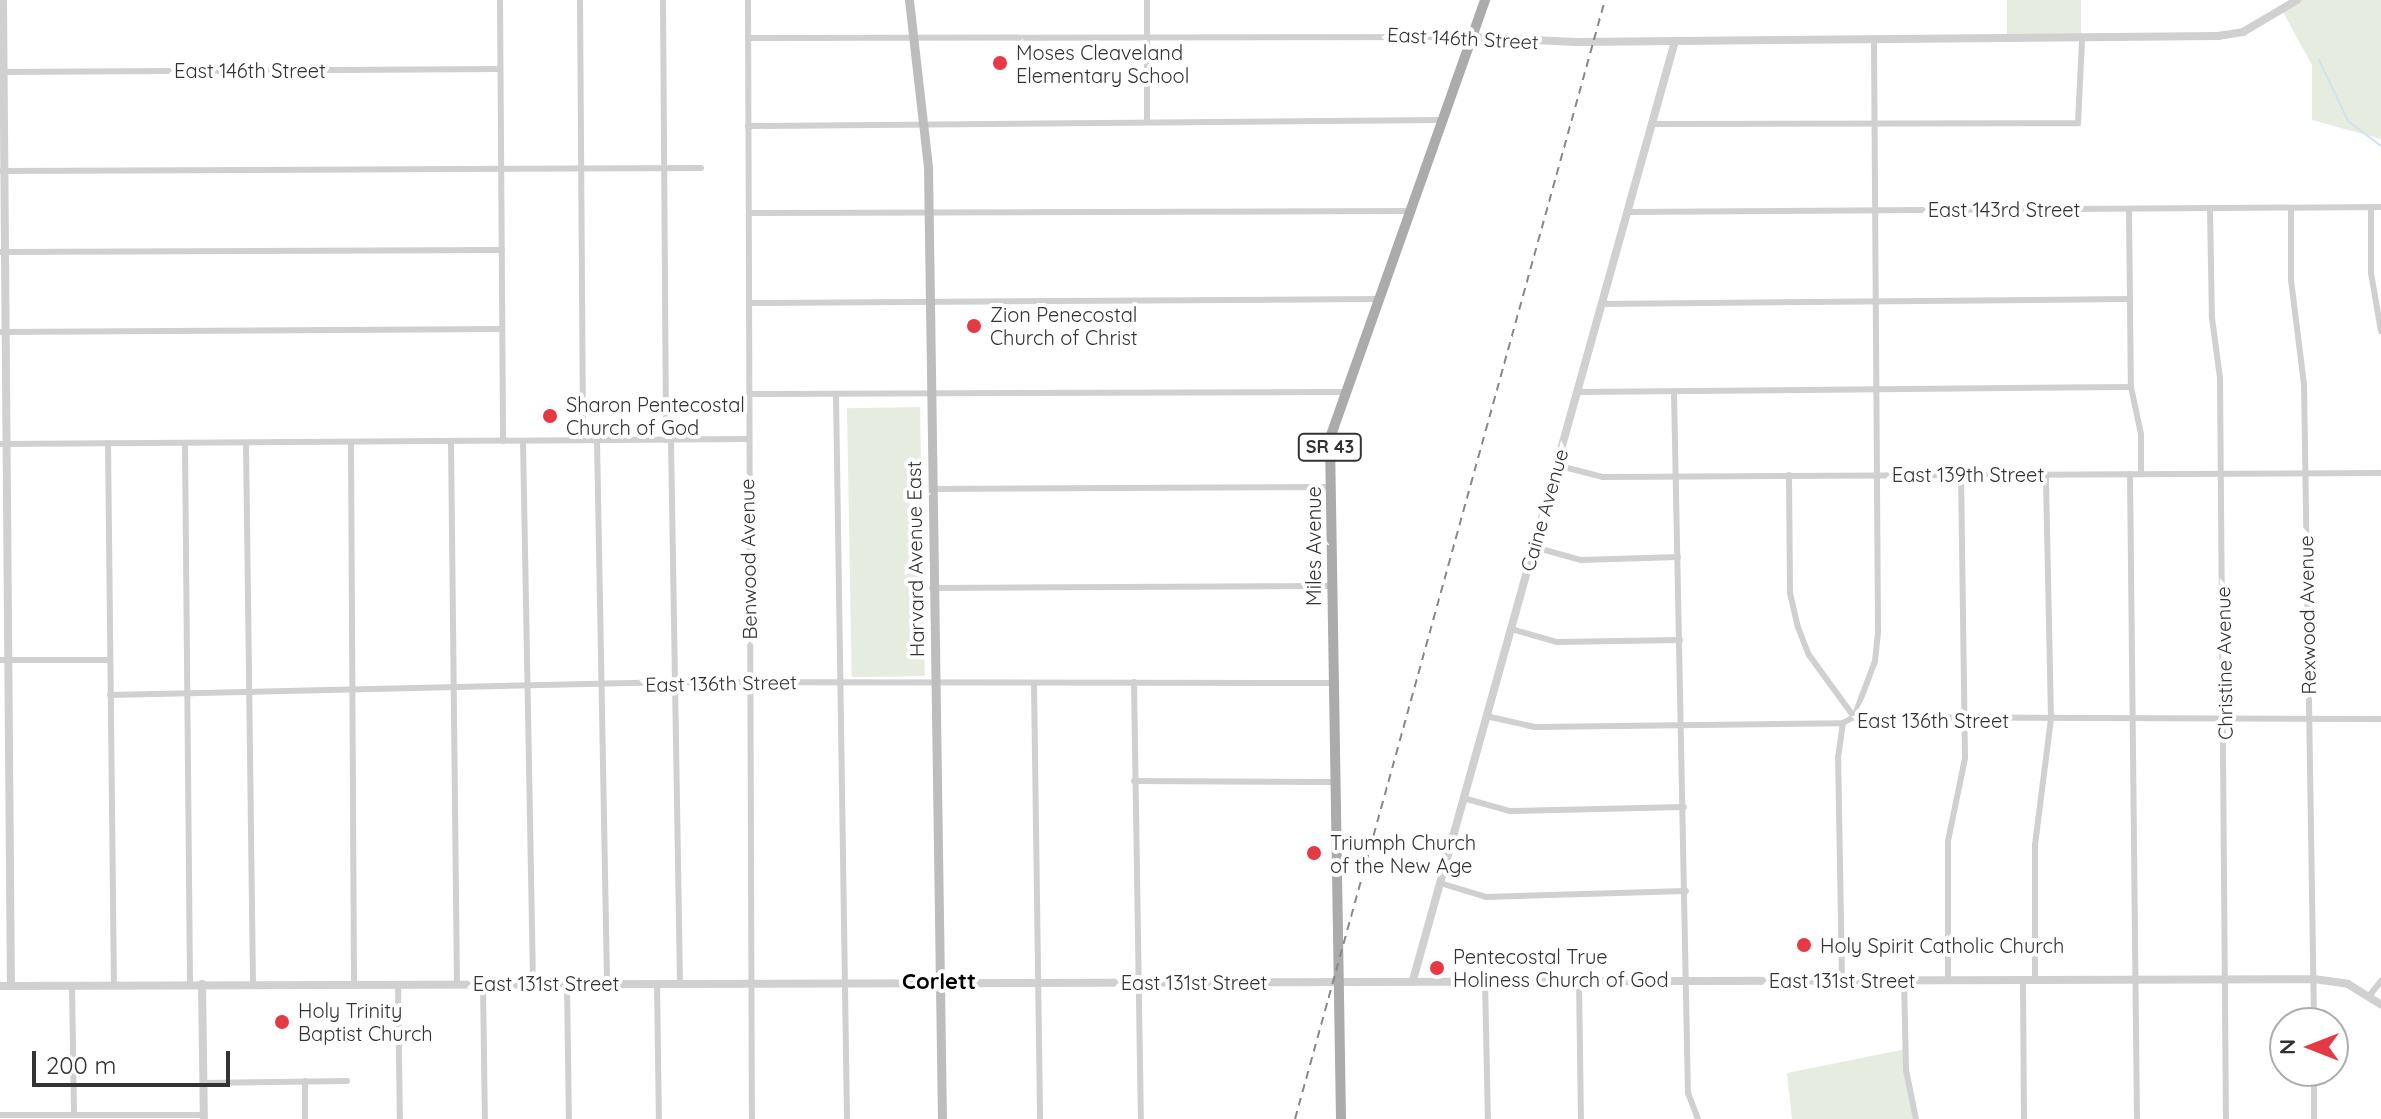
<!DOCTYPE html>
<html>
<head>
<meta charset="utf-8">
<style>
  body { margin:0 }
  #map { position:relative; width:2381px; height:1119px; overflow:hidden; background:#fff; font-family:Quicksand,sans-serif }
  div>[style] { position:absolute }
  .green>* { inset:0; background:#e6ecdf; transform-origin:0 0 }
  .stream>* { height:2px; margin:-1px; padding:0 1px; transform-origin:1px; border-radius:1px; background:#cfe2ee }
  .minor>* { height:6px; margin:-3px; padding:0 3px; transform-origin:3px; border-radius:3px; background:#d0d0d0 }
  .tertiary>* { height:8px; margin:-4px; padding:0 4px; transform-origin:4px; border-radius:4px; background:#d0d0d0 }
  .secondary>* { height:9px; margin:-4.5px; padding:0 4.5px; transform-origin:4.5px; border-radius:4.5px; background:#bdbdbd }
  .primary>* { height:10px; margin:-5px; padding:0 5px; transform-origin:5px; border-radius:5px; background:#ababab }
  .rail>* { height:2px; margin-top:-1px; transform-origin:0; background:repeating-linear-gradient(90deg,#888 0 8px,transparent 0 14px) }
  .dots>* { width:22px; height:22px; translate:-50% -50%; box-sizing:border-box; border:4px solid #fff; border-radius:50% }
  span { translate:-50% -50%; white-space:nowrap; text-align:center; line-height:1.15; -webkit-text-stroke:8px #fff; paint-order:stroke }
  .shield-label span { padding:2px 6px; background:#fff; border:2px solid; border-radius:6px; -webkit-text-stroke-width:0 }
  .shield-label { font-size:18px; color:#333; font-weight:700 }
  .street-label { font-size:20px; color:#333 }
  .poi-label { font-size:20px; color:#333 }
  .left { translate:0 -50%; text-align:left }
  .neighbourhood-label { font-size:22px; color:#000; font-weight:700 }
  .north { position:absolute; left:2269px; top:1007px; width:80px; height:80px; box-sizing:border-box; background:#fff; border:2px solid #adadad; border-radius:50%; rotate:270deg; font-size:22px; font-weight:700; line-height:32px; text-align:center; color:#333 }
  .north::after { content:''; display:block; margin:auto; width:28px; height:36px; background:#e63946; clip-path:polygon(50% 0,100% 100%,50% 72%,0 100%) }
  .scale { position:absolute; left:32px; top:1051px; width:198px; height:36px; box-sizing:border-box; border:4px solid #333; border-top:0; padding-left:10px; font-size:24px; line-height:28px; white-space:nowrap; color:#333; -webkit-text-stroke:6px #fff; paint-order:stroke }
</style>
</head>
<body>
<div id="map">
  <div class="green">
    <div style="left:2007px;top:0;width:74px;height:40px"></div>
    <div style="clip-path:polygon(2297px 0,2381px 0,2381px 139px,2312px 120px,2312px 65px,2283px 12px)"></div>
    <div style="left:920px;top:407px;width:269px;height:73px;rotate:89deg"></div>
    <div style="clip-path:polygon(1906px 1049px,1916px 1119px,1792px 1119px,1787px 1073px)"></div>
  </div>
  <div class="stream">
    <div style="left:2319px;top:60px;width:68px;rotate:64.6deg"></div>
    <div style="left:2348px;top:121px;width:41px;rotate:37.1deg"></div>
  </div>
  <div class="minor">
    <div style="left:500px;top:0;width:441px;rotate:89.6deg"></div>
    <div style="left:580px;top:0;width:440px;rotate:89.6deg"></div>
    <div style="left:663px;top:0;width:440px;rotate:89.6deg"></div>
    <div style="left:748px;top:0;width:1119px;rotate:89.8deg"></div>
    <div style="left:1147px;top:0;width:122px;rotate:90deg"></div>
    <div style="left:748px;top:38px;width:723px;rotate:-0.08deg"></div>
    <div style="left:0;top:72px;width:500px;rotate:-0.34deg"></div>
    <div style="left:1652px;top:124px;width:426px;rotate:-0.1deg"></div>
    <div style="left:2078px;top:123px;width:83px;rotate:-87.2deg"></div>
    <div style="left:748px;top:126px;width:694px;rotate:-0.5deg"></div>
    <div style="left:0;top:171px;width:701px;rotate:-0.25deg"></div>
    <div style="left:2371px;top:207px;width:66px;rotate:90deg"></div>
    <div style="left:2371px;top:273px;width:59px;rotate:80.2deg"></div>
    <div style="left:2210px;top:208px;width:110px;rotate:89deg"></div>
    <div style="left:2212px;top:318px;width:61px;rotate:82.4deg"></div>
    <div style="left:2220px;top:378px;width:741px;rotate:89.54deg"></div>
    <div style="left:2291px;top:208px;width:72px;rotate:90deg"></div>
    <div style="left:2291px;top:280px;width:105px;rotate:82.9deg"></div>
    <div style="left:2304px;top:384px;width:639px;rotate:89.1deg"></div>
    <div style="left:2129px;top:209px;width:178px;rotate:89.4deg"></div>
    <div style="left:2131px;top:387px;width:48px;rotate:78deg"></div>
    <div style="left:2141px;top:434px;width:40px;rotate:90deg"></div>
    <div style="left:1627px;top:212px;width:754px;rotate:-0.38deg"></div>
    <div style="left:750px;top:213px;width:658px;rotate:-0.17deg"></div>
    <div style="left:0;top:252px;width:502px;rotate:-0.23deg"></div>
    <div style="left:751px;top:303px;width:627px;rotate:-0.37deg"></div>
    <div style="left:1601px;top:304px;width:529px;rotate:-0.54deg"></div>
    <div style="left:0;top:332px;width:502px;rotate:-0.34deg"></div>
    <div style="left:1577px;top:392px;width:554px;rotate:-0.52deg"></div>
    <div style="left:1674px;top:392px;width:701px;rotate:88.86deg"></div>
    <div style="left:1688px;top:1093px;width:28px;rotate:69deg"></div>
    <div style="left:752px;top:394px;width:592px;rotate:-0.19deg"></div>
    <div style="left:836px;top:394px;width:725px;rotate:89.13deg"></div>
    <div style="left:597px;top:440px;width:543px;rotate:88.94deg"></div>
    <div style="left:671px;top:440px;width:543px;rotate:89.05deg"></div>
    <div style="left:451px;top:441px;width:543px;rotate:89.37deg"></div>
    <div style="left:523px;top:441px;width:542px;rotate:88.94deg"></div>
    <div style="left:108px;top:443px;width:542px;rotate:89.37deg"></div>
    <div style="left:185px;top:443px;width:541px;rotate:89.47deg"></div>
    <div style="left:246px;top:443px;width:541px;rotate:89.26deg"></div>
    <div style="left:351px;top:443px;width:541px;rotate:89.68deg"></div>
    <div style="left:0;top:444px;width:748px;rotate:-0.38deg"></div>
    <div style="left:1556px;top:465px;width:49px;rotate:14.3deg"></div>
    <div style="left:1603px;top:477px;width:778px;rotate:-0.29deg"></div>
    <div style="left:2130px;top:474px;width:645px;rotate:89.38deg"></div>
    <div style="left:1789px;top:475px;width:118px;rotate:89.5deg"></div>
    <div style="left:1790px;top:593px;width:35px;rotate:77deg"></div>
    <div style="left:1798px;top:627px;width:30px;rotate:69deg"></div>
    <div style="left:1809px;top:655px;width:77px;rotate:54deg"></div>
    <div style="left:932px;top:489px;width:399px;rotate:-0.3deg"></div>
    <div style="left:1534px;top:547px;width:49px;rotate:15.5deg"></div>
    <div style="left:1581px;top:560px;width:97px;rotate:-1.8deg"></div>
    <div style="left:932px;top:588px;width:399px;rotate:-0.3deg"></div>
    <div style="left:1511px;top:629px;width:48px;rotate:15.8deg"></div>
    <div style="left:1557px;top:642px;width:123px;rotate:-0.9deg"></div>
    <div style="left:0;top:660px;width:110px"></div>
    <div style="left:1134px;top:682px;width:437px;rotate:89.1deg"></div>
    <div style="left:1034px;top:683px;width:436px;rotate:89.2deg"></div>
    <div style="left:110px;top:695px;width:566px;rotate:-1.32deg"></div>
    <div style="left:676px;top:682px;width:657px;rotate:0.09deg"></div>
    <div style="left:1486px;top:716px;width:50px;rotate:12.7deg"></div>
    <div style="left:1535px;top:727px;width:308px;rotate:-0.7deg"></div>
    <div style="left:1843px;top:723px;width:13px;rotate:-29deg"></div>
    <div style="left:1854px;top:717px;width:527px;rotate:0.22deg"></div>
    <div style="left:1854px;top:717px;width:60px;rotate:-69.4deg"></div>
    <div style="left:1875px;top:661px;width:31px;rotate:-84deg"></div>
    <div style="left:1878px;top:630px;width:590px;rotate:-90.39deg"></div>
    <div style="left:1134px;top:781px;width:201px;rotate:0.3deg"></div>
    <div style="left:1463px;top:798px;width:49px;rotate:15.5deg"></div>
    <div style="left:1510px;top:811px;width:174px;rotate:-1.3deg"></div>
    <div style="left:1440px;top:883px;width:48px;rotate:16.9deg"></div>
    <div style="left:1486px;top:897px;width:200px;rotate:-1.7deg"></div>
    <div style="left:1948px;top:979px;width:138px;rotate:-90deg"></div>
    <div style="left:1948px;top:841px;width:85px;rotate:-78.4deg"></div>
    <div style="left:1965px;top:758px;width:284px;rotate:-90.8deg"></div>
    <div style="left:2023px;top:979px;width:140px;rotate:89.6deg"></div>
    <div style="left:2035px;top:979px;width:134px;rotate:-90deg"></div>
    <div style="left:2035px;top:845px;width:127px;rotate:-82.8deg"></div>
    <div style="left:2051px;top:719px;width:245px;rotate:-91.2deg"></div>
    <div style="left:1485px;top:980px;width:139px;rotate:88.8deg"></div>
    <div style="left:1579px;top:980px;width:139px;rotate:89.2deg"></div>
    <div style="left:1842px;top:980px;width:222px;rotate:-91deg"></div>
    <div style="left:1838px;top:758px;width:35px;rotate:-82deg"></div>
    <div style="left:1904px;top:980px;width:90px;rotate:88.7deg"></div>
    <div style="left:1906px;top:1070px;width:50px;rotate:78.5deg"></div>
    <div style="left:567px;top:983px;width:136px;rotate:89.2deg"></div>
    <div style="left:657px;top:983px;width:136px;rotate:89.2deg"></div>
    <div style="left:398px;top:984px;width:135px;rotate:89.2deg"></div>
    <div style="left:483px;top:984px;width:135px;rotate:89.2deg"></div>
    <div style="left:72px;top:986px;width:129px;rotate:89.1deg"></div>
    <div style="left:2369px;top:996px;width:19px;rotate:-51deg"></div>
    <div style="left:2314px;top:1071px;width:48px;rotate:90deg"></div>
    <div style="left:305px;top:1081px;width:38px;rotate:90deg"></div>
    <div style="left:203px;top:1083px;width:144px;rotate:-0.8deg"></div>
    <div style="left:0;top:1115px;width:204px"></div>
  </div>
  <div class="tertiary">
    <div style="left:3px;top:0;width:986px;rotate:89.54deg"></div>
    <div style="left:1471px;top:37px;width:105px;rotate:2.7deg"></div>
    <div style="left:1576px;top:42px;width:642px;rotate:-0.54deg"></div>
    <div style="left:2218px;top:36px;width:25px;rotate:-9deg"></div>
    <div style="left:2243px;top:32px;width:63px;rotate:-30.7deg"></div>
    <div style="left:1413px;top:980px;width:975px;rotate:-74.41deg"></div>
    <div style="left:202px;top:984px;width:135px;rotate:89.2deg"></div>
    <div style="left:0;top:986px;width:2314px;rotate:-0.17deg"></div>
    <div style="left:2314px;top:979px;width:34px;rotate:8deg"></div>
    <div style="left:2348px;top:984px;width:39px;rotate:32deg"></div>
  </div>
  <div class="secondary">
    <div style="left:909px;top:0;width:168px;rotate:83.5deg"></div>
    <div style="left:928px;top:167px;width:952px;rotate:89.16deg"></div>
  </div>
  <div class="primary">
    <div style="left:1341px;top:1119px;width:681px;rotate:-90.93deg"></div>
    <div style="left:1330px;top:438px;width:465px;rotate:-70.5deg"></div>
  </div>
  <div class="rail">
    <div style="left:1295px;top:1119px;width:1161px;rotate:-74.52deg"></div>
  </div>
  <div class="dots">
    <div style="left:1000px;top:63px;background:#e63946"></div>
    <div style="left:974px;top:326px;background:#e63946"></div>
    <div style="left:550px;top:416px;background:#e63946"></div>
    <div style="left:1314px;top:853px;background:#e63946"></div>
    <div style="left:1804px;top:945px;background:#e63946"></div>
    <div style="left:1437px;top:968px;background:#e63946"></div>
    <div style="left:282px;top:1022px;background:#e63946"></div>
  </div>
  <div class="shield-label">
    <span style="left:1330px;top:447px">SR 43</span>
  </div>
  <div class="street-label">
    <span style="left:1463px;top:38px;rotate:3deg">East 146th Street</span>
    <span style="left:250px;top:70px">East 146th Street</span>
    <span style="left:2004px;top:209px">East 143rd Street</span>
    <span style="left:1968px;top:474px">East 139th Street</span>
    <span style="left:1544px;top:510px;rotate:-74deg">Caine Avenue</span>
    <span style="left:1313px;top:546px;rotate:-90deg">Miles Avenue</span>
    <span style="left:748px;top:559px;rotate:-91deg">Benwood Avenue</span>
    <span style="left:915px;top:559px;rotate:-91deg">Harvard Avenue East</span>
    <span style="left:2307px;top:615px;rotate:-91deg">Rexwood Avenue</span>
    <span style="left:2224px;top:663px;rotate:-91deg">Christine Avenue</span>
    <span style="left:721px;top:683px;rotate:-1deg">East 136th Street</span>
    <span style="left:1933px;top:720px">East 136th Street</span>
    <span style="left:1842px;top:980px">East 131st Street</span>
    <span style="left:1194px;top:982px">East 131st Street</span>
    <span style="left:546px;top:983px">East 131st Street</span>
  </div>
  <div class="poi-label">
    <span class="left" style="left:1016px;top:64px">Moses Cleaveland<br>Elementary School</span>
    <span class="left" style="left:990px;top:326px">Zion Penecostal<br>Church of Christ</span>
    <span class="left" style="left:566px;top:416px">Sharon Pentecostal<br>Church of God</span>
    <span class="left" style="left:1330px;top:854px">Triumph Church<br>of the New Age</span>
    <span class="left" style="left:1820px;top:945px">Holy Spirit Catholic Church</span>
    <span class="left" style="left:1453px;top:968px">Pentecostal True<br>Holiness Church of God</span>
    <span class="left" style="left:298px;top:1022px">Holy Trinity<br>Baptist Church</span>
  </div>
  <div class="neighbourhood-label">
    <span style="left:939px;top:982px">Corlett</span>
  </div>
  <div class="north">N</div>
  <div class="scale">200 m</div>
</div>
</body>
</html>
